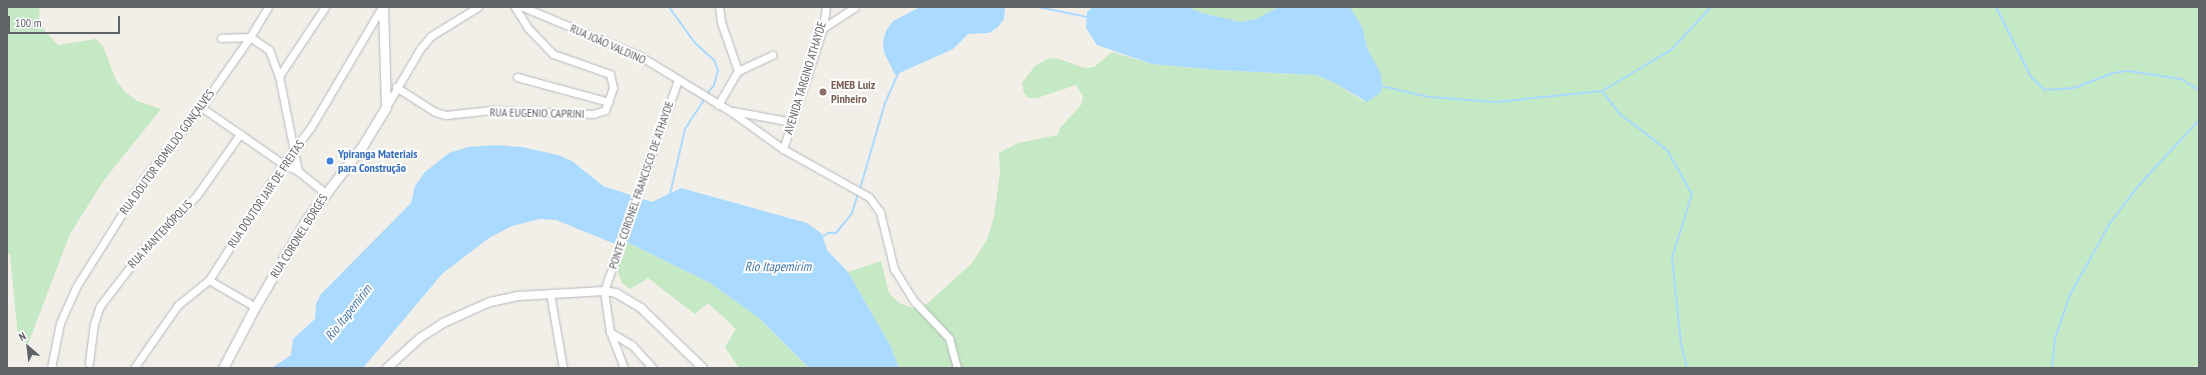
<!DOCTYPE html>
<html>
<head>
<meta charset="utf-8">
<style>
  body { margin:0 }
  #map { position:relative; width:2206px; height:375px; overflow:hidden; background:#f1efe8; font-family:"PT Sans Narrow",sans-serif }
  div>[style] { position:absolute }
  .green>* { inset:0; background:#c5e8c5 }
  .water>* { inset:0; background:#aadaff }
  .stream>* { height:2px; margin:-1px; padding:0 1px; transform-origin:1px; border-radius:1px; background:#aadaff }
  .roads { filter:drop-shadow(0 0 1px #b5b8bc) drop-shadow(0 0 1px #b5b8bc) }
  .minor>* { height:7px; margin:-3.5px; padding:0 3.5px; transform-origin:3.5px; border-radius:3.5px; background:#fff }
  .tertiary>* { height:8px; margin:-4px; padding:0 4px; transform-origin:4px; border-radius:4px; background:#fff }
  .secondary>* { height:9px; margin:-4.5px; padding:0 4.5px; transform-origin:4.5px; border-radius:4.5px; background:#fff }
  .dots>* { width:11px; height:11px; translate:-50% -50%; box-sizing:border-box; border:2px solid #fff; border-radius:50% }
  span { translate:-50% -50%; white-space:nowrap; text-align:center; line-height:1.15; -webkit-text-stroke:4px #fff; paint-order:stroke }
  .street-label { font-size:12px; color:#5f6368 }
  .education-label { font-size:12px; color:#785e54; font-weight:700 }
  .left { translate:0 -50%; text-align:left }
  .shop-label { font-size:12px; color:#366cbe; font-weight:700 }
  .water-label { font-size:13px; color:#4174aa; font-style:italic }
  .frame { position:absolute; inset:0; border:8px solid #5f6368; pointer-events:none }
  .north { position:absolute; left:8px; top:327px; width:40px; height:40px; -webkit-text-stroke:3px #fff; paint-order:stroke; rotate:332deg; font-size:11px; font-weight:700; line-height:16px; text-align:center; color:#5f6368 }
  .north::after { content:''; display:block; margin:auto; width:14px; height:18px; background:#5f6368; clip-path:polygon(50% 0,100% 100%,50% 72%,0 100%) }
  .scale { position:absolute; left:8px; top:16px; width:112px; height:18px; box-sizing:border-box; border:2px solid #5f6368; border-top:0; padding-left:5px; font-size:12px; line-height:14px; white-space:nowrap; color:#5f6368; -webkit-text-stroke:3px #fff; paint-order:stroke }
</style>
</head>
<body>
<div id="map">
  <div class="green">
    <div style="clip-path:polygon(7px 7px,40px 7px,39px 18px,45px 31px,58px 45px,96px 39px,103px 46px,116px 80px,124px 91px,137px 101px,161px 109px,104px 180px,70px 234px,28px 344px,18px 337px,10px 254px,7px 254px)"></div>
    <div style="clip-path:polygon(1187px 7px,1279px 7px,1258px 18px,1241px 22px,1202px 13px)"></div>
    <div style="clip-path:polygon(1350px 7px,2199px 7px,2199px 368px,899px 368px,890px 345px,848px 272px,881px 261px,889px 293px,899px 303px,913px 308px,927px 304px,972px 263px,987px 240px,994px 217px,1000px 172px,999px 153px,1018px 143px,1058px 135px,1060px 128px,1081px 105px,1083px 96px,1076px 85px,1037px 98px,1028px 98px,1024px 93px,1022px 83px,1035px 66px,1047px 59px,1056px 58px,1085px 68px,1094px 67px,1112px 52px,1152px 64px,1218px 70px,1316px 75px,1335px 83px,1363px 101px,1372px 57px,1367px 48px,1363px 29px)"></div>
    <div style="clip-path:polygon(623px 240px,710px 283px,759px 318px,809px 368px,739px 368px,725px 347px,736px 329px,708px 303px,695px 314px,648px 278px,630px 289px,622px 283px,615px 265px)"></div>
  </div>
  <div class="water">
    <div style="clip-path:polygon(920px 7px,1005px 7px,1005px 8px,1004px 19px,998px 27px,989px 33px,968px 34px,953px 49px,895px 75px,884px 52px,883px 41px,886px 31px,893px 21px)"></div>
    <div style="clip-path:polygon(1092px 7px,1187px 7px,1202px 13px,1241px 22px,1258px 18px,1279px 7px,1350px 7px,1363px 29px,1367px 48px,1379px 70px,1382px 80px,1381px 92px,1367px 102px,1335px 83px,1316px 75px,1218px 70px,1152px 64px,1097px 45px,1086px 28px,1087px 12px)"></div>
    <div style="clip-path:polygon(496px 145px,522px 147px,558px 155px,572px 161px,603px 186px,652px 202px,681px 188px,807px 223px,822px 234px,827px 250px,848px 272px,890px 345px,899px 368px,809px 368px,759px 318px,710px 283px,623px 240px,615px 244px,556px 220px,540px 219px,512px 226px,489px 238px,442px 274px,363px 368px,272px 368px,291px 355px,293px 339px,315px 319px,316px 304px,321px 294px,411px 203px,415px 186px,425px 172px,449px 153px,468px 147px)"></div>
  </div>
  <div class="stream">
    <div style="left:669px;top:7px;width:44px;rotate:54.2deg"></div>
    <div style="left:695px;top:43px;width:25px;rotate:42deg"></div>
    <div style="left:714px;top:60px;width:11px;rotate:68deg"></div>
    <div style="left:718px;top:70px;width:16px;rotate:105deg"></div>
    <div style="left:714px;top:85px;width:11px;rotate:128deg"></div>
    <div style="left:1038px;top:7px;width:50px;rotate:11.5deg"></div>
    <div style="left:1996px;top:7px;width:78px;rotate:63.4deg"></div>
    <div style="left:2031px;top:77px;width:19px;rotate:43deg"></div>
    <div style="left:2045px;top:90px;width:29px;rotate:-4deg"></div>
    <div style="left:2074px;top:88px;width:42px;rotate:-21deg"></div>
    <div style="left:2113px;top:73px;width:15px;rotate:-8deg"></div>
    <div style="left:2128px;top:71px;width:54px;rotate:8.6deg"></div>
    <div style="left:2181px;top:79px;width:21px;rotate:31deg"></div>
    <div style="left:1381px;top:86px;width:49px;rotate:12.9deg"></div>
    <div style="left:1429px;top:97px;width:67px;rotate:4.3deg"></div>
    <div style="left:1496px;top:102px;width:107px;rotate:-5.9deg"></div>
    <div style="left:1602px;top:91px;width:80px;rotate:-30.7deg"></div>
    <div style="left:1671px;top:50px;width:59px;rotate:-47.1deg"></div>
    <div style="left:1602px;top:91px;width:29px;rotate:52deg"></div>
    <div style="left:1620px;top:114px;width:59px;rotate:37.5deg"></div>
    <div style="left:1667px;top:150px;width:51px;rotate:60.4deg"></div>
    <div style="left:1692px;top:194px;width:67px;rotate:107.4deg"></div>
    <div style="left:1672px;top:258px;width:86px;rotate:84deg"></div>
    <div style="left:1681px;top:344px;width:25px;rotate:76deg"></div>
    <div style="left:860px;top:189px;width:90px;rotate:-73.8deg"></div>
    <div style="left:885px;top:103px;width:34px;rotate:-66deg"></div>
    <div style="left:670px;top:194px;width:67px;rotate:-77deg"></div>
    <div style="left:685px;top:129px;width:37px;rotate:-57deg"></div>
    <div style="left:822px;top:237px;width:7px;rotate:-34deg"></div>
    <div style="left:828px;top:233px;width:8px"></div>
    <div style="left:836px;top:233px;width:26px;rotate:-51deg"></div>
    <div style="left:852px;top:213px;width:21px;rotate:-73deg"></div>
    <div style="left:2052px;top:368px;width:30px;rotate:-84deg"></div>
    <div style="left:2055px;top:338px;width:46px;rotate:-70.8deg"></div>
    <div style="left:2070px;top:295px;width:82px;rotate:-60.9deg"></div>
    <div style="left:2110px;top:223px;width:49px;rotate:-52.4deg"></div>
    <div style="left:2140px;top:184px;width:87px;rotate:-47.3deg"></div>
  </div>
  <div class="roads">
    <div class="minor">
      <div style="left:523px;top:7px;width:127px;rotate:22.7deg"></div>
      <div style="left:640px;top:56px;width:105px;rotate:31.4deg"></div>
      <div style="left:730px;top:111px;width:65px;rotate:35.6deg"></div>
      <div style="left:783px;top:149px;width:98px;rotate:29.2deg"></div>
      <div style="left:869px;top:197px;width:19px;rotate:54deg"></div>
      <div style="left:880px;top:212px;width:59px;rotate:76.2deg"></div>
      <div style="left:894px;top:269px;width:39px;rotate:58deg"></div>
      <div style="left:915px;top:302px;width:50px;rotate:46.6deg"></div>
      <div style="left:949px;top:338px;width:31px;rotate:75deg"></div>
      <div style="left:719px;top:7px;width:15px;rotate:82deg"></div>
      <div style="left:721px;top:22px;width:52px;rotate:70.9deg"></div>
      <div style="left:823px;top:28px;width:38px;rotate:-33deg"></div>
      <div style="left:221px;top:38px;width:29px;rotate:-2deg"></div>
      <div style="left:250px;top:37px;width:23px;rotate:34deg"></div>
      <div style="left:269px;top:50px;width:28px;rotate:69deg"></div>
      <div style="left:279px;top:76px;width:97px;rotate:78.7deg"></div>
      <div style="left:279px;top:76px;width:83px;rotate:-56.3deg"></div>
      <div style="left:517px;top:77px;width:95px;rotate:15.2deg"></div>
      <div style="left:396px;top:87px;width:46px;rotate:32.7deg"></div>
      <div style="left:435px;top:112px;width:11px;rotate:15deg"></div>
      <div style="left:446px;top:115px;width:46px;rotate:-6.2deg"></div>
      <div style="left:492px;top:110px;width:101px;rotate:2.3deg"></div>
      <div style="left:593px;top:114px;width:13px;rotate:-18deg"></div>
      <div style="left:605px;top:110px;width:23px;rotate:-70deg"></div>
      <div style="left:613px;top:88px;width:14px;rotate:-102deg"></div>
      <div style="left:610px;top:74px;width:60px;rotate:-160.7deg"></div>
      <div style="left:553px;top:54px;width:36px;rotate:-134deg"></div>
      <div style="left:528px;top:28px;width:25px;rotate:-122deg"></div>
      <div style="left:718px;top:105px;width:39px;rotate:-60deg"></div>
      <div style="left:738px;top:71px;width:38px;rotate:-25deg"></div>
      <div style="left:201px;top:107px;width:100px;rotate:34.8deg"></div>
      <div style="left:283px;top:164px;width:17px;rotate:25deg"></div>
      <div style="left:298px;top:171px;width:35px;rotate:39deg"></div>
      <div style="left:386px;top:107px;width:67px;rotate:-59.6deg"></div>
      <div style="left:420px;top:49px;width:17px;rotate:-50deg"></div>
      <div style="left:431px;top:36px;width:55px;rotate:-31.7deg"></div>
      <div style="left:733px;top:111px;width:60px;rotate:10.6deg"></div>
      <div style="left:783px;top:149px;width:127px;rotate:-71.7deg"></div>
      <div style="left:823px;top:28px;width:21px;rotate:-82deg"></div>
      <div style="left:209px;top:280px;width:53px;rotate:30.4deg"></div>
      <div style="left:550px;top:293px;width:76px;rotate:80.2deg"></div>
      <div style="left:610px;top:332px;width:26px;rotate:31deg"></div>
      <div style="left:632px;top:345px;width:31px;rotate:48deg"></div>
      <div style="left:89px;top:363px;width:39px;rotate:-83deg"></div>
      <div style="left:94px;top:324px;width:19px;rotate:-72deg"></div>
      <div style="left:100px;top:306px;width:71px;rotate:-52.5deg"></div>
      <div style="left:143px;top:250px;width:77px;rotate:-45.5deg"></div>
      <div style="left:197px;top:195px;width:75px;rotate:-54.8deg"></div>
      <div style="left:51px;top:368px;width:46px;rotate:-78.7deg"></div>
      <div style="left:60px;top:323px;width:39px;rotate:-66deg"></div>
      <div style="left:76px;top:287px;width:128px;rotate:-57.8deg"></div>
      <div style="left:144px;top:179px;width:92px;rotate:-51.6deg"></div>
      <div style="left:201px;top:107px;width:85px;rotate:-55deg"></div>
      <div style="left:250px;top:37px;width:35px;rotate:-59deg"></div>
      <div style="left:134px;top:368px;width:77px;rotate:-55.1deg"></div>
      <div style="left:178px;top:305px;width:40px;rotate:-39deg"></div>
      <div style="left:209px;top:280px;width:138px;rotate:-57.5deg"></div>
      <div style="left:283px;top:164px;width:46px;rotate:-52.9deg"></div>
      <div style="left:311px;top:127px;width:139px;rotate:-59.4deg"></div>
      <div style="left:624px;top:368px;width:39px;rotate:-111deg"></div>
      <div style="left:610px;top:332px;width:41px;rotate:-98.3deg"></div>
      <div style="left:604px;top:291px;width:224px;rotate:-70.7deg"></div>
    </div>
    <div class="tertiary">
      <div style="left:387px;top:368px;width:45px;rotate:-42.3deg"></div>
      <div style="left:420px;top:338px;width:27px;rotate:-33deg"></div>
      <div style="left:443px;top:323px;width:51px;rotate:-24.1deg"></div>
      <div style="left:490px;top:302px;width:30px;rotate:-12deg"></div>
      <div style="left:519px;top:296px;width:85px;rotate:-3.4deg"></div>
      <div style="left:604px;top:291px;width:12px;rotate:9deg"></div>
      <div style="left:616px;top:293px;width:29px;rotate:31deg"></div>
      <div style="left:641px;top:308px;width:86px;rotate:44.1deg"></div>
    </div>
    <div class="secondary">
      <div style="left:223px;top:368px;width:69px;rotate:-62.3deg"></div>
      <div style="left:255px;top:307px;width:104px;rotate:-59.5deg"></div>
      <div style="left:308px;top:217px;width:91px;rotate:-52.6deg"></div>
      <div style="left:363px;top:145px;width:44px;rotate:-58.8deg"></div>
      <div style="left:386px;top:107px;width:100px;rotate:-91.7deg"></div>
    </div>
  </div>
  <div class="dots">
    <div style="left:823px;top:92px;background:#8d6e63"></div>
    <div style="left:330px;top:161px;background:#3f7fe0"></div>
  </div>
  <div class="street-label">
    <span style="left:608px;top:44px;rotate:24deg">RUA JOÃO VALDINO</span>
    <span style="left:805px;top:78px;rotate:-73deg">AVENIDA TARGINO ATHAYDE</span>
    <span style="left:537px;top:113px;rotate:1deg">RUA EUGENIO CAPRINI</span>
    <span style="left:167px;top:152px;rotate:-54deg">RUA DOUTOR ROMILDO GONÇALVES</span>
    <span style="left:641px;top:185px;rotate:-71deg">PONTE CORONEL FRANCISCO DE ATHAYDE</span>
    <span style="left:266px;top:194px;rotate:-56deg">RUA DOUTOR JAIR DE FREITAS</span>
    <span style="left:160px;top:234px;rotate:-47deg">RUA MANTENÓPOLIS</span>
    <span style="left:299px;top:236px;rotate:-58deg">RUA CORONEL BORGES</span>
  </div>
  <div class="education-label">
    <span class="left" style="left:831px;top:92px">EMEB Luiz<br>Pinheiro</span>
  </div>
  <div class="shop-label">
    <span class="left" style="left:338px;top:161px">Ypiranga Materiais<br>para Construção</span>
  </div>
  <div class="water-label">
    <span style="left:778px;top:267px">Rio Itapemirim</span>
    <span style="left:349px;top:313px;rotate:-52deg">Rio Itapemirim</span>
  </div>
  <div class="frame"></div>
  <div class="north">N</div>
  <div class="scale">100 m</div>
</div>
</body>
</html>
